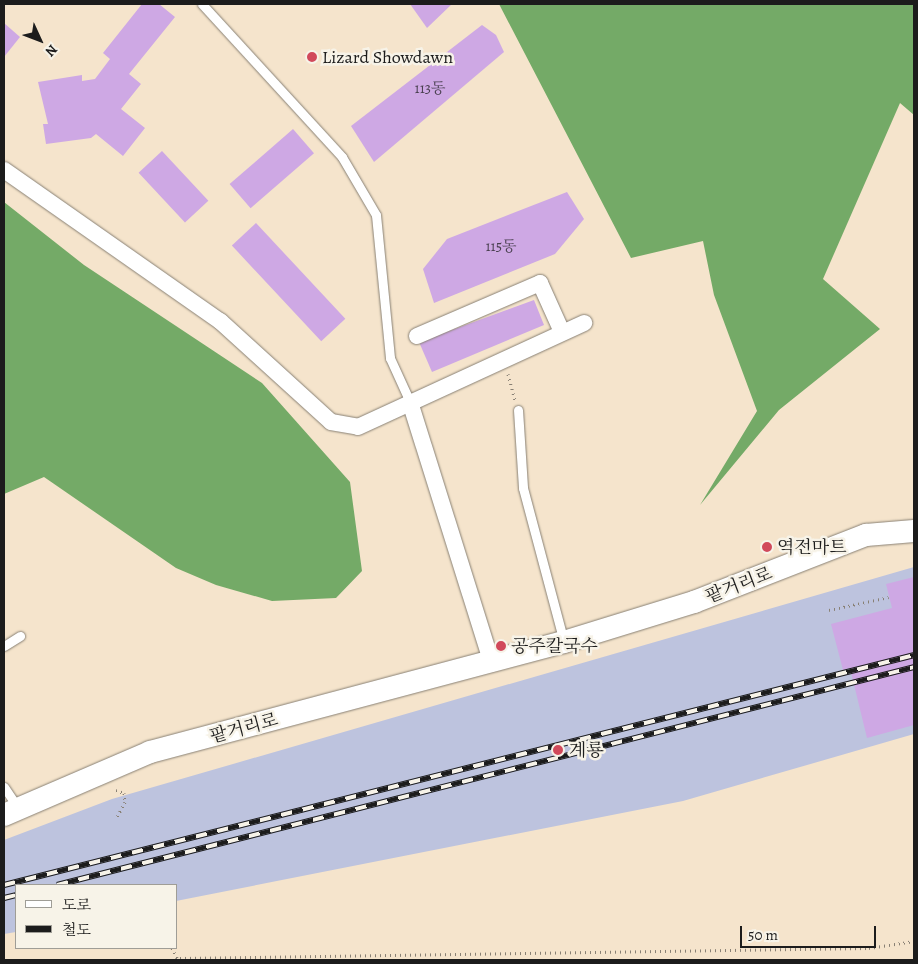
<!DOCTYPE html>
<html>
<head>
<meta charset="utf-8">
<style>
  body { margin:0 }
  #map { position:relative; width:918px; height:964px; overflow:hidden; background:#f5e4cc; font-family:Alegreya,"Noto Serif KR",serif }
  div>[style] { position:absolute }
  .industrial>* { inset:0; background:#bdc3de }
  .forest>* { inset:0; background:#74aa67 }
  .building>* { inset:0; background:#cea8e4; transform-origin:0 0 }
  .path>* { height:3px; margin-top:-1.5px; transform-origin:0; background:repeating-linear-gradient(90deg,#888074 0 1px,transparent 0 5px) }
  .roads { filter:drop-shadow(0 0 1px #888074) drop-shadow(0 0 1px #888074) }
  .lane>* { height:9px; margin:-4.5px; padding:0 4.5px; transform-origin:4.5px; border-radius:4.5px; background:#fff }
  .street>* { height:16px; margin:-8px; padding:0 8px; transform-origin:8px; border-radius:8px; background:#fff }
  .secondary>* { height:22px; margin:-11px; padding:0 11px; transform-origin:11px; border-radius:11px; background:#fff }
  .rail>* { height:5.5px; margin-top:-2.75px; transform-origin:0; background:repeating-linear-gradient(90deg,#f7f3e8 0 11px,#1c1c1c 0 22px); box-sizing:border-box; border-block:1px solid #1c1c1c }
  .dots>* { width:14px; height:14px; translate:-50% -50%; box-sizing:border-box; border:2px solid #f7f3e8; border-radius:50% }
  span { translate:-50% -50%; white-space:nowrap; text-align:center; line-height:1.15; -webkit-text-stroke:5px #f7f3e8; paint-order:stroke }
  .number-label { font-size:15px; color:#483f4e }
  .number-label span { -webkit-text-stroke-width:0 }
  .poi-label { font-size:18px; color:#1c1c1c }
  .left { translate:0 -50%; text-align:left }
  .street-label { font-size:18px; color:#1c1c1c }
  .frame { position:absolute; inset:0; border:5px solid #1c1c1c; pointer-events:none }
  .legend { position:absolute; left:15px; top:884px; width:162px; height:65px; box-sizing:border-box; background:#f7f3e8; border:1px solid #9f9d96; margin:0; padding:6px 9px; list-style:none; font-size:15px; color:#1c1c1c }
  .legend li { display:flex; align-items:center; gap:10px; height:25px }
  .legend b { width:25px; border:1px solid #9f9d96 }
  .north { position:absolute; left:15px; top:15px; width:50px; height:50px; -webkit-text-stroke:4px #f7f3e8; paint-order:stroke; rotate:133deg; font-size:14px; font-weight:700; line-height:20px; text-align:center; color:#1c1c1c }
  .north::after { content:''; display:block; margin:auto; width:18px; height:22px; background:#1c1c1c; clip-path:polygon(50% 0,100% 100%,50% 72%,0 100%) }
  .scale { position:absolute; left:740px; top:926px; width:136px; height:22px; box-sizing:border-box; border:2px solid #1c1c1c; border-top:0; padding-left:6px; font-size:15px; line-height:18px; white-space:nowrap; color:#1c1c1c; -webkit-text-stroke:4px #f7f3e8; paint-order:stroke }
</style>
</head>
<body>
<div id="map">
  <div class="industrial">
    <div style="clip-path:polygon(914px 567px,914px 734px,683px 801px,176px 901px,176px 885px,16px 885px,16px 932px,4px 934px,4px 840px,112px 799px)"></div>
  </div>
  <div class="forest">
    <div style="clip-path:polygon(499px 4px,914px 4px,914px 115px,900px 103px,823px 279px,880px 329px,779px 410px,700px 505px,757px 411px,714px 295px,703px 241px,631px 258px)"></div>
    <div style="clip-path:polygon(4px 202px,84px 265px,262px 383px,350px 482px,362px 571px,336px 598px,272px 601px,216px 585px,176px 568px,44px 477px,4px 494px)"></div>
  </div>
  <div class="building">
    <div style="clip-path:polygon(142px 4px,159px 4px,175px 17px,129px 74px,141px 84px,121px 109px,145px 128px,123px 156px,96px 134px,91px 138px,46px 144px,43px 124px,48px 124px,38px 82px,82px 75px,82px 81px,95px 79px,110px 59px,103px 53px)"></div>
    <div style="clip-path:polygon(410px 4px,452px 4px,427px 28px)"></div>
    <div style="clip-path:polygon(4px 23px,20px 37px,4px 57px)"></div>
    <div style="clip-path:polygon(482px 25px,496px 35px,504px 52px,374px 162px,351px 126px)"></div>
    <div style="left:293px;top:129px;width:32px;height:84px;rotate:49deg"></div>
    <div style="left:162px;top:151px;width:68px;height:32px;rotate:47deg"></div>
    <div style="clip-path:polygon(567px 192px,584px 219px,555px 254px,434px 303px,423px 269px,447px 239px)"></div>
    <div style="left:256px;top:223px;width:131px;height:33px;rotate:47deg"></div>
    <div style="clip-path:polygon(534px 300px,544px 325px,432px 372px,419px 342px)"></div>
    <div style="clip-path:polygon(914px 577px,914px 725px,867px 738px,850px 668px,843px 670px,831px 624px,892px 608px,886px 584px)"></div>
  </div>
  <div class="path">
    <div style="left:508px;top:374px;width:27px;rotate:75deg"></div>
    <div style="left:829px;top:610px;width:61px;rotate:-12.2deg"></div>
    <div style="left:116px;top:790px;width:9px;rotate:21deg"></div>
    <div style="left:124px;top:793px;width:9px;rotate:84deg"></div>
    <div style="left:125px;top:802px;width:19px;rotate:118deg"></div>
    <div style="left:172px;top:948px;width:13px;rotate:63deg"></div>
    <div style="left:180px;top:958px;width:689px;rotate:-0.83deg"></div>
    <div style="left:869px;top:948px;width:46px;rotate:-8.8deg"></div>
  </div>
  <div class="roads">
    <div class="lane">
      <div style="left:202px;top:4px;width:207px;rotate:47.5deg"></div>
      <div style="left:342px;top:157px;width:67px;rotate:59.6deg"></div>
      <div style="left:376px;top:215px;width:144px;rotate:84.4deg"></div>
      <div style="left:390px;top:358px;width:48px;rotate:65.6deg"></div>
      <div style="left:518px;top:410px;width:78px;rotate:86.3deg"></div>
      <div style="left:523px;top:488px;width:159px;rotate:75.1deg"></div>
      <div style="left:4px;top:646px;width:19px;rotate:-32deg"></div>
      <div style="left:4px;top:787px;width:25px;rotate:56deg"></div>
    </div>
    <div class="street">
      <div style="left:4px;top:170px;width:264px;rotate:35deg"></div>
      <div style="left:220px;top:321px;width:150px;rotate:42.3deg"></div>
      <div style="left:331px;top:422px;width:27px;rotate:10deg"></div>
      <div style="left:358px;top:427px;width:249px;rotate:-24.7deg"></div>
      <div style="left:417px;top:336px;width:134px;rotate:-23.3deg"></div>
      <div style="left:540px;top:283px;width:54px;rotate:65.8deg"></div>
      <div style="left:410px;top:402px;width:274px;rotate:72.6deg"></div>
    </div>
    <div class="secondary">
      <div style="left:4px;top:815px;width:159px;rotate:-23.3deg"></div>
      <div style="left:150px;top:752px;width:428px;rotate:-14.9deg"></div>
      <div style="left:564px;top:642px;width:136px;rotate:-17.1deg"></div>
      <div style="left:694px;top:602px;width:185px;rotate:-21.3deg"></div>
      <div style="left:866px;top:535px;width:48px;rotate:-4.8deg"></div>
    </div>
  </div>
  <div class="rail">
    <div style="left:4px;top:885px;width:939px;rotate:-14.18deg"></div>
    <div style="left:57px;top:885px;width:884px;rotate:-14.27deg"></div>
    <div style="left:4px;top:898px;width:12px;rotate:-14deg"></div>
  </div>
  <div class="dots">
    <div style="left:312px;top:57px;background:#d1495b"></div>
    <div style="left:767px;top:547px;background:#d1495b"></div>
    <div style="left:501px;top:646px;background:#d1495b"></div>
    <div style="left:558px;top:750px;background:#d1495b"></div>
  </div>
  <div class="number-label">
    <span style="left:430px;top:89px">113동</span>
    <span style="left:501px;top:247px">115동</span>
  </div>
  <div class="poi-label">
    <span class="left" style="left:322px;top:57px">Lizard Showdawn</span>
    <span class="left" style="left:777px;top:547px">역전마트</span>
    <span class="left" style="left:511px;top:646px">공주칼국수</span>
    <span class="left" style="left:569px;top:750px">계룡</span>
  </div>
  <div class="street-label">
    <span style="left:739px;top:585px;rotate:-21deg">팥거리로</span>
    <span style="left:244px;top:728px;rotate:-15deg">팥거리로</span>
  </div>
  <div class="frame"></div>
  <ul class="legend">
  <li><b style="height:6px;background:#fff"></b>도로</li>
  <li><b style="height:6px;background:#1c1c1c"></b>철도</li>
  </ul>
  <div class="north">N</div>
  <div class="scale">50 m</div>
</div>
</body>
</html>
